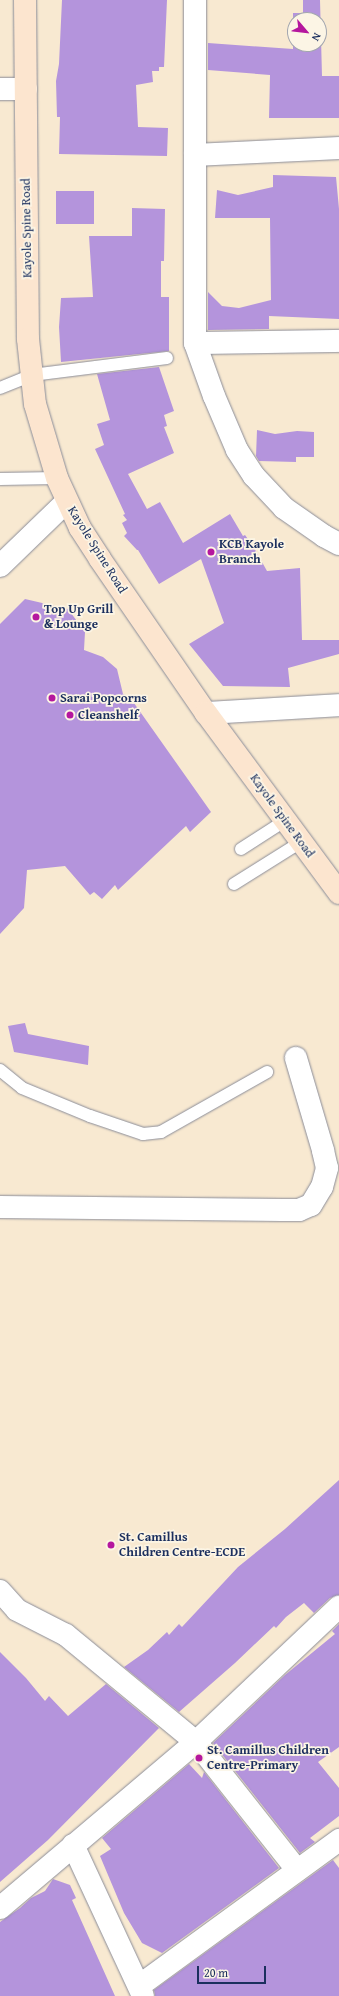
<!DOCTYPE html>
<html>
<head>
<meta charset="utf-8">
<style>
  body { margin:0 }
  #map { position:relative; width:339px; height:1996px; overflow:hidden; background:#f8e9d1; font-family:"Gentium Book Plus",serif }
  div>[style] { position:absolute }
  .building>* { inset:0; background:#b494dc; transform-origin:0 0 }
  .roads { filter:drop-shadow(0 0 1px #8a8c98) drop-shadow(0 0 1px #8a8c98) }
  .service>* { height:12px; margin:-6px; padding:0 6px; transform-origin:6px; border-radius:6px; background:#fff }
  .minor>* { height:22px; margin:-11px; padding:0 11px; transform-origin:11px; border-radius:11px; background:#fff }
  .secondary>* { height:22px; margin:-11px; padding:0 11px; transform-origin:11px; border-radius:11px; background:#fce5cf }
  .dots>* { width:11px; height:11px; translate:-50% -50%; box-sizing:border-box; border:2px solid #fcf5e5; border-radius:50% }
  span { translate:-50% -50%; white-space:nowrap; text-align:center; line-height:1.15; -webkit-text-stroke:3.5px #fcf5e5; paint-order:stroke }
  .street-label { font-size:13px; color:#1b2f5e }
  .poi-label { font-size:13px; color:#1b2f5e; font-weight:700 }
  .left { translate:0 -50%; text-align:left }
  .north { position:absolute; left:287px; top:12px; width:40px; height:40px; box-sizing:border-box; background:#fcf5e5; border:1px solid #a2a6af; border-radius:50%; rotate:118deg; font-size:11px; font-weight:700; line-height:16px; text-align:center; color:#1b2f5e }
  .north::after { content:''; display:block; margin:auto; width:14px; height:18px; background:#b5179e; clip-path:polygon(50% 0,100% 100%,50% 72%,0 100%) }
  .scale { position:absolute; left:197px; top:1966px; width:69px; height:18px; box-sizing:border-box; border:2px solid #1b2f5e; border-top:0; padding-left:5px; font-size:12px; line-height:14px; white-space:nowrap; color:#1b2f5e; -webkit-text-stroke:3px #fcf5e5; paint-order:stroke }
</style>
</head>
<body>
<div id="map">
  <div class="building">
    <div style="clip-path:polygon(62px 0,167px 0,164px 67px,159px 67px,159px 71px,152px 71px,153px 82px,136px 85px,138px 127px,168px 128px,167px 156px,59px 154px,60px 117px,57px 117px,56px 81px,59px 64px)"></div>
    <div style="clip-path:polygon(evenodd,303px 0,320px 0,322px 76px,339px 76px,339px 118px,269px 118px,270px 75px,208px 70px,208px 43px,293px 49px,293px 13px,303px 13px,303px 0,295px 20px,319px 20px,319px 44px,295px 44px,295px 20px)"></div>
    <div style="clip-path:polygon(273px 175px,336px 177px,339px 209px,339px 319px,269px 316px,269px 329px,208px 330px,208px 292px,222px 306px,239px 308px,271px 300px,270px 218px,215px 218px,217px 190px,238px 195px,273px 187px)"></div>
    <div style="left:56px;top:191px;width:38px;height:33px"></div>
    <div style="clip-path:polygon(132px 208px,165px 209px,164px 261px,161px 261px,161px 297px,169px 297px,169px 351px,61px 362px,59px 327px,61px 298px,93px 297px,89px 236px,132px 236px)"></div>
    <div style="clip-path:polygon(159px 367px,174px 411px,164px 415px,167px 426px,164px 427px,174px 453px,128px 474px,147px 509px,160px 502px,183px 543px,230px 514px,243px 536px,245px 535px,253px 546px,267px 571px,300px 568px,302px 640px,339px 640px,339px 654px,288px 668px,290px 687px,223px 686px,189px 644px,224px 623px,201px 559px,159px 584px,138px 550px,137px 550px,124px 536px,127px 533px,122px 523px,127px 520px,123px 515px,125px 514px,95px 449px,104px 445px,97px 424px,110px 420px,97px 374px)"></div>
    <div style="clip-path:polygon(257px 430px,275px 434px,297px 431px,314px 432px,314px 457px,296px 457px,296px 462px,259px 461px,256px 456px)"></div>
    <div style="clip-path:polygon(25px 599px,68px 609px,85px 632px,84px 650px,103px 657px,117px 669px,123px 694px,129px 696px,211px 812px,190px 832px,186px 826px,118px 890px,115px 885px,102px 899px,94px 892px,90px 895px,65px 866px,27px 870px,24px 908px,0 934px,0 624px)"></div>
    <div style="clip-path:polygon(25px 1023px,28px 1034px,89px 1046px,88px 1065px,14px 1052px,8px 1026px)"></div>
    <div style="clip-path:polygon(339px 1480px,339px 1595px,330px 1598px,314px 1613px,304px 1603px,286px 1617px,276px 1628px,274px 1626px,235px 1663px,179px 1712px,124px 1667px,148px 1650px,167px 1632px,169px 1635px,179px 1624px,182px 1627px,238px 1567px,285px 1529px)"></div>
    <div style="clip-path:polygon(339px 1624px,339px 1747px,318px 1762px,339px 1788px,339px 1816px,310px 1838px,315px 1842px,300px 1853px,213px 1743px,285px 1675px,335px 1634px,332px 1631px)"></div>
    <div style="clip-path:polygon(0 1652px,26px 1678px,45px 1701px,49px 1696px,68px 1716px,106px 1684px,159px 1728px,48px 1840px,0 1882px)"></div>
    <div style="clip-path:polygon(189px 1764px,202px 1778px,204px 1772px,279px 1868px,162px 1953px,142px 1943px,124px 1913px,100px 1856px,111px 1849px,102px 1838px)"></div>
    <div style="clip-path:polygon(333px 1860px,339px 1868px,339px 1996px,155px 1996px,154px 1990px)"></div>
    <div style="clip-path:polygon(53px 1879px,70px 1885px,76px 1898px,72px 1900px,115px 1996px,0 1996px,0 1922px,20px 1908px,31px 1898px,45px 1891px)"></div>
  </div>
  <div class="roads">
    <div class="service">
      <div style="left:0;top:388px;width:35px;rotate:-22deg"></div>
      <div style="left:32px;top:375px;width:136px;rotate:-7.2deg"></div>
      <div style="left:0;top:479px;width:57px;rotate:-1deg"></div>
      <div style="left:241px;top:849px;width:54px;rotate:-32.8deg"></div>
      <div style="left:234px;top:884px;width:79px;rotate:-32.1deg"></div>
      <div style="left:0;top:1070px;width:28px;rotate:39deg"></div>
      <div style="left:22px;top:1088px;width:74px;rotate:22.4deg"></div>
      <div style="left:90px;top:1116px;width:56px;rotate:18.8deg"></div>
      <div style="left:143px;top:1134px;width:18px;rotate:-6deg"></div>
      <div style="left:161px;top:1132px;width:122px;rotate:-29.5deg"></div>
    </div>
    <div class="minor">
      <div style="left:195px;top:0;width:343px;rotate:90deg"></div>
      <div style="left:195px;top:343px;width:56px;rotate:70.3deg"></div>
      <div style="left:214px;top:396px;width:59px;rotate:66.9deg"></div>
      <div style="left:237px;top:450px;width:31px;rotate:57deg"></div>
      <div style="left:254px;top:476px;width:44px;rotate:46.8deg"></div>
      <div style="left:284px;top:508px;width:49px;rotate:35deg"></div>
      <div style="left:324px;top:536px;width:17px;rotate:28deg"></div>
      <div style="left:0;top:89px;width:26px"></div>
      <div style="left:195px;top:155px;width:144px;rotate:-2.8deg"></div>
      <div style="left:195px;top:343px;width:144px;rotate:-0.8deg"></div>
      <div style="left:0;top:566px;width:93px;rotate:-44.1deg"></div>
      <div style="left:206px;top:713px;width:133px;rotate:-3.4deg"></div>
      <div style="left:0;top:1207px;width:282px;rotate:0.6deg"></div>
      <div style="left:282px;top:1210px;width:17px"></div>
      <div style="left:299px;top:1210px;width:13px;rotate:-23deg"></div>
      <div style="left:311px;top:1205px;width:21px;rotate:-59deg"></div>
      <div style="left:322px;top:1187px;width:20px;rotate:-75deg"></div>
      <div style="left:327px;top:1168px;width:18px;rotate:-103deg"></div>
      <div style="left:323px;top:1150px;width:96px;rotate:-106.4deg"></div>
      <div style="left:0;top:1591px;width:25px;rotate:48deg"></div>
      <div style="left:17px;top:1610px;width:55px;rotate:27deg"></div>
      <div style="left:66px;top:1635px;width:168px;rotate:39.5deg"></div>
      <div style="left:196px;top:1742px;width:163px;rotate:51.7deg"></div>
      <div style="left:73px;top:1845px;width:166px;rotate:65.1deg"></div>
      <div style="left:0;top:1908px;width:257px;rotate:-40.3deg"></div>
      <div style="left:196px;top:1742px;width:197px;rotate:-43.4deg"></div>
      <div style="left:139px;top:1986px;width:248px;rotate:-36.1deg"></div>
    </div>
    <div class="secondary">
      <div style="left:25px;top:0;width:339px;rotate:89.5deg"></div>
      <div style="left:28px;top:339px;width:65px;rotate:83.9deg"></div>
      <div style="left:35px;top:404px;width:77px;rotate:73.4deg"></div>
      <div style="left:57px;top:478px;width:55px;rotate:65.3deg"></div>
      <div style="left:80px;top:528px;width:37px;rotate:57deg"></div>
      <div style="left:100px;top:559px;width:187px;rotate:55.5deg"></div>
      <div style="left:206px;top:713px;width:224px;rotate:53.5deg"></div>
    </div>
  </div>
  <div class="dots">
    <div style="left:211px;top:552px;background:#b5179e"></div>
    <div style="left:36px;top:617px;background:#b5179e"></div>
    <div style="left:52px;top:698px;background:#b5179e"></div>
    <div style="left:70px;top:715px;background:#b5179e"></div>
    <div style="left:111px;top:1545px;background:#b5179e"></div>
    <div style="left:199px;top:1758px;background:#b5179e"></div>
  </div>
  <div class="street-label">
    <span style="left:27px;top:228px;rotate:-91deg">Kayole Spine Road</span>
    <span style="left:97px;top:550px;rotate:58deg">Kayole Spine Road</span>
    <span style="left:282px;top:816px;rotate:54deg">Kayole Spine Road</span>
  </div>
  <div class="poi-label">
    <span class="left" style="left:219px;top:552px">KCB Kayole<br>Branch</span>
    <span class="left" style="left:44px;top:617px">Top Up Grill<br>&amp; Lounge</span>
    <span class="left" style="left:60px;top:698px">Sarai Popcorns</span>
    <span class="left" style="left:78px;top:715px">Cleanshelf</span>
    <span class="left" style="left:119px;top:1545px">St. Camillus<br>Children Centre-ECDE</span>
    <span class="left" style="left:207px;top:1758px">St. Camillus Children<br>Centre-Primary</span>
  </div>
  <div class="north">N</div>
  <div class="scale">20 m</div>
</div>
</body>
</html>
